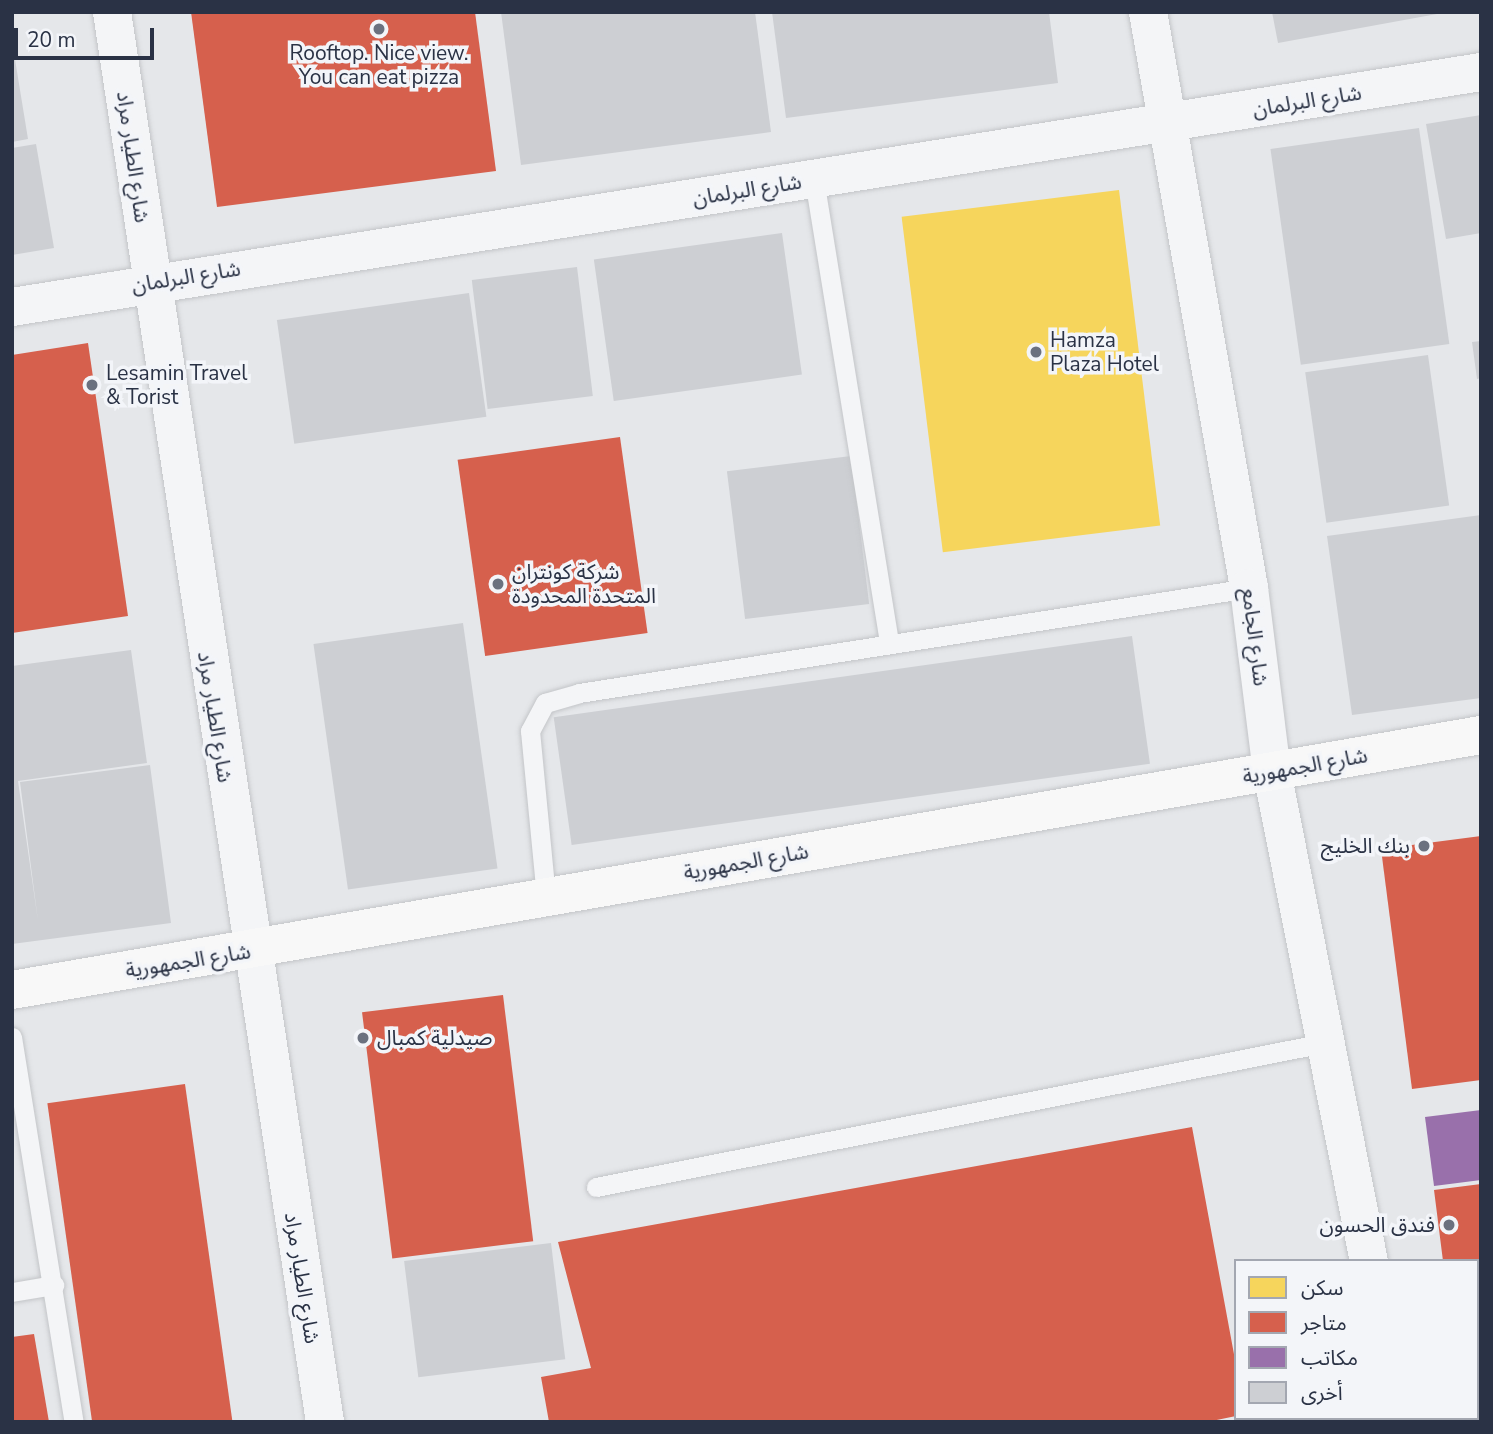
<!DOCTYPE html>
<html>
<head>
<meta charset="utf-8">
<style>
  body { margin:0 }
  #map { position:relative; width:1493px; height:1434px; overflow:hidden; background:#e5e7ea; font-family:"Nunito Sans","Noto Sans Arabic",sans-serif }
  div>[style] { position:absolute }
  .homes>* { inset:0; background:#f6d55c; transform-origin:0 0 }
  .shops>* { inset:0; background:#d6604d; transform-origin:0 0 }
  .offices>* { inset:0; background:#9970ab }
  .building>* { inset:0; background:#cdcfd3; transform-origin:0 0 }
  .roads { filter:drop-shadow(0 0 2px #c3c5c8) drop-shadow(0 0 2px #c3c5c8) }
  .lane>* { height:19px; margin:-9.5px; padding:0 9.5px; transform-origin:9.5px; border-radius:9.5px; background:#f4f5f7 }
  .street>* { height:38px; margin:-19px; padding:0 19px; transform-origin:19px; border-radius:19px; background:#f4f5f7 }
  .secondary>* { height:38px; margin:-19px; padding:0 19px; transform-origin:19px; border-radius:19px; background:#f8f8f8 }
  .dots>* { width:19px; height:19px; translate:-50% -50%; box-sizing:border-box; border:4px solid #f3f5f9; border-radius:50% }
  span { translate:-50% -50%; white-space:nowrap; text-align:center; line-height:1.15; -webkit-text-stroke:7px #f3f5f9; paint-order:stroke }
  .poi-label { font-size:21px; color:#2a3245 }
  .left { translate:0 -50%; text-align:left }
  .right { translate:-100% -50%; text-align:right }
  .street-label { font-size:21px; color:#2a3245 }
  .frame { position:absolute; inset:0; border:14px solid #2a3245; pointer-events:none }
  .legend { position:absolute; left:1234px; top:1259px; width:245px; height:161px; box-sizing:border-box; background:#f3f5f9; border:2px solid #a3a7b1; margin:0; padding:9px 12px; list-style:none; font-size:21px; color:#2a3245 }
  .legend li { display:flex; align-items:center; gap:14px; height:35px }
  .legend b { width:35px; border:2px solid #a3a7b1 }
  .scale { position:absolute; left:14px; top:28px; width:140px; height:32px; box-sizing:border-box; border:4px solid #2a3245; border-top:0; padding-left:9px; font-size:21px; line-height:24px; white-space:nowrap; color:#2a3245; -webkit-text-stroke:5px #f3f5f9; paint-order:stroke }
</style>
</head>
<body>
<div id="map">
  <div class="homes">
    <div style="left:1119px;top:190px;width:338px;height:219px;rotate:83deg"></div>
  </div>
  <div class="shops">
    <div style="clip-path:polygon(191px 12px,475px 12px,496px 171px,217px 207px)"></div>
    <div style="clip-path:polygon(88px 343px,128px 616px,12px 633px,12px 355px)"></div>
    <div style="left:620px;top:437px;width:198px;height:164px;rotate:82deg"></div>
    <div style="clip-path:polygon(1481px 836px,1481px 1080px,1412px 1089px,1381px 849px)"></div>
    <div style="left:503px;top:995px;width:248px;height:142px;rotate:83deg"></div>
    <div style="left:185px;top:1084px;width:342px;height:139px;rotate:82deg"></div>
    <div style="clip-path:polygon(1192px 1127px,1236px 1365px,1236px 1416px,1207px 1422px,549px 1422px,541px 1377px,591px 1368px,558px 1242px)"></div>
    <div style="clip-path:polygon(1481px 1184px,1481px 1393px,1477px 1393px,1477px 1261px,1443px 1261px,1434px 1190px)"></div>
    <div style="clip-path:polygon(34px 1334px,49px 1422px,12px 1422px,12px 1337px)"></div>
  </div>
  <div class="offices">
    <div style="clip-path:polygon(1481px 1110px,1481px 1180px,1434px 1186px,1425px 1117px)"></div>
  </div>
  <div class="building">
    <div style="clip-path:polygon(501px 12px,755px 12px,771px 132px,521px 165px)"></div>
    <div style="clip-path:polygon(772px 12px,1049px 12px,1058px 83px,786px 118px)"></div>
    <div style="clip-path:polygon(1272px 12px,1437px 12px,1437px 14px,1278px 43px)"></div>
    <div style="clip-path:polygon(12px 41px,28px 139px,12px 142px)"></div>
    <div style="clip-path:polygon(1481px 115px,1481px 233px,1446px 239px,1426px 124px)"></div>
    <div style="left:1419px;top:128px;width:218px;height:150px;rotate:82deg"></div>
    <div style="clip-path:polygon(36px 144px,54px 248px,12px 255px,12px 148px)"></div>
    <div style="left:782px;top:233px;width:143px;height:190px;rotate:82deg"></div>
    <div style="left:577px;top:267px;width:130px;height:106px;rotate:83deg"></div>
    <div style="left:469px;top:293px;width:125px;height:194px;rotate:82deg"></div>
    <div style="clip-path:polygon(1481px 341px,1481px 378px,1477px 379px,1472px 342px)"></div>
    <div style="left:1428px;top:355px;width:152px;height:124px;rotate:82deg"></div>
    <div style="left:851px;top:456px;width:149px;height:125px;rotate:83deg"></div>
    <div style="clip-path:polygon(1481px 515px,1481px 698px,1352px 715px,1327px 536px)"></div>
    <div style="left:463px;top:623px;width:248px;height:151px;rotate:82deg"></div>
    <div style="left:1132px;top:636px;width:129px;height:584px;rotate:82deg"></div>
    <div style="clip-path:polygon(131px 650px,147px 763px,18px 781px,38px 921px,20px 782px,150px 765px,171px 923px,12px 944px,12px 666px)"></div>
    <div style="left:551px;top:1243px;width:117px;height:148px;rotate:83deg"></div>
  </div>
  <div class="roads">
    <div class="lane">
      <div style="left:814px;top:179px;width:471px;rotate:80.8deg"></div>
      <div style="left:546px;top:897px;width:167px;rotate:-95.5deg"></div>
      <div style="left:530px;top:731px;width:32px;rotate:-62deg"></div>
      <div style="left:545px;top:703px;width:35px;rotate:-16deg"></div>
      <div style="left:579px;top:693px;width:678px;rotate:-8.91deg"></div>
      <div style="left:12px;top:1037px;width:390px;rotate:80.9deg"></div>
      <div style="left:596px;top:1187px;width:747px;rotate:-11.19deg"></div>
      <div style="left:12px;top:1292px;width:43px;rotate:-9.5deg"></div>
    </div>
    <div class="street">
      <div style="left:112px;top:12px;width:1426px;rotate:81.41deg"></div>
      <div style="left:1148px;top:12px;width:585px;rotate:80.05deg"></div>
      <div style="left:1249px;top:588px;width:185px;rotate:82.9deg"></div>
      <div style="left:1272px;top:772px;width:499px;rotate:78.8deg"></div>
      <div style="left:12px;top:307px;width:1488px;rotate:-9.09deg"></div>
      <div style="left:1398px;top:1418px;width:4px;rotate:90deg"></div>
    </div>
    <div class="secondary">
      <div style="left:12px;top:990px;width:1491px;rotate:-9.85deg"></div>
    </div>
  </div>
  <div class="dots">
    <div style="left:379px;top:29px;background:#6b717f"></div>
    <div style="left:1036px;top:352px;background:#6b717f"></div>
    <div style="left:92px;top:385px;background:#6b717f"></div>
    <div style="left:498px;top:584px;background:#6b717f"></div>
    <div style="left:1424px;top:846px;background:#6b717f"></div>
    <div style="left:363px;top:1038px;background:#6b717f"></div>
    <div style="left:1449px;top:1225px;background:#6b717f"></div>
  </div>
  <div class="poi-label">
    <span style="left:379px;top:65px">Rooftop. Nice view.<br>You can eat pizza</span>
    <span class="left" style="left:1050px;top:352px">Hamza<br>Plaza Hotel</span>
    <span class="left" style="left:106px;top:385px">Lesamin Travel<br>&amp; Torist</span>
    <span class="left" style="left:512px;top:584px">شركة كونتران<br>المتحدة المحدودة</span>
    <span class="right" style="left:1410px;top:846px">بنك الخليج</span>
    <span class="left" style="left:377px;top:1038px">صيدلية كمبال</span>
    <span class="right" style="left:1435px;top:1225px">فندق الحسون</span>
  </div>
  <div class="street-label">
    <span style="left:1307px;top:101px;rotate:-9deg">شارع البرلمان</span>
    <span style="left:133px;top:157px;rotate:82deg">شارع الطيار مراد</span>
    <span style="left:747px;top:190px;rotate:-9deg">شارع البرلمان</span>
    <span style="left:186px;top:277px;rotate:-9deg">شارع البرلمان</span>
    <span style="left:1255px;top:637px;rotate:83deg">شارع الجامع</span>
    <span style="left:215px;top:717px;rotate:81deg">شارع الطيار مراد</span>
    <span style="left:1305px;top:766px;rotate:-10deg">شارع الجمهورية</span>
    <span style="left:746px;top:862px;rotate:-10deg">شارع الجمهورية</span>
    <span style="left:188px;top:961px;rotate:-9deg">شارع الجمهورية</span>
    <span style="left:302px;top:1278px;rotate:81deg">شارع الطيار مراد</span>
  </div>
  <div class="frame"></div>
  <ul class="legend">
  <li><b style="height:19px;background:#f6d55c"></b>سكن</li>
  <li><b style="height:19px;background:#d6604d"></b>متاجر</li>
  <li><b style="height:19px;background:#9970ab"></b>مكاتب</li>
  <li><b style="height:19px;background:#cdcfd3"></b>أخرى</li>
  </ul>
  <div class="scale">20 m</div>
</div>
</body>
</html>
